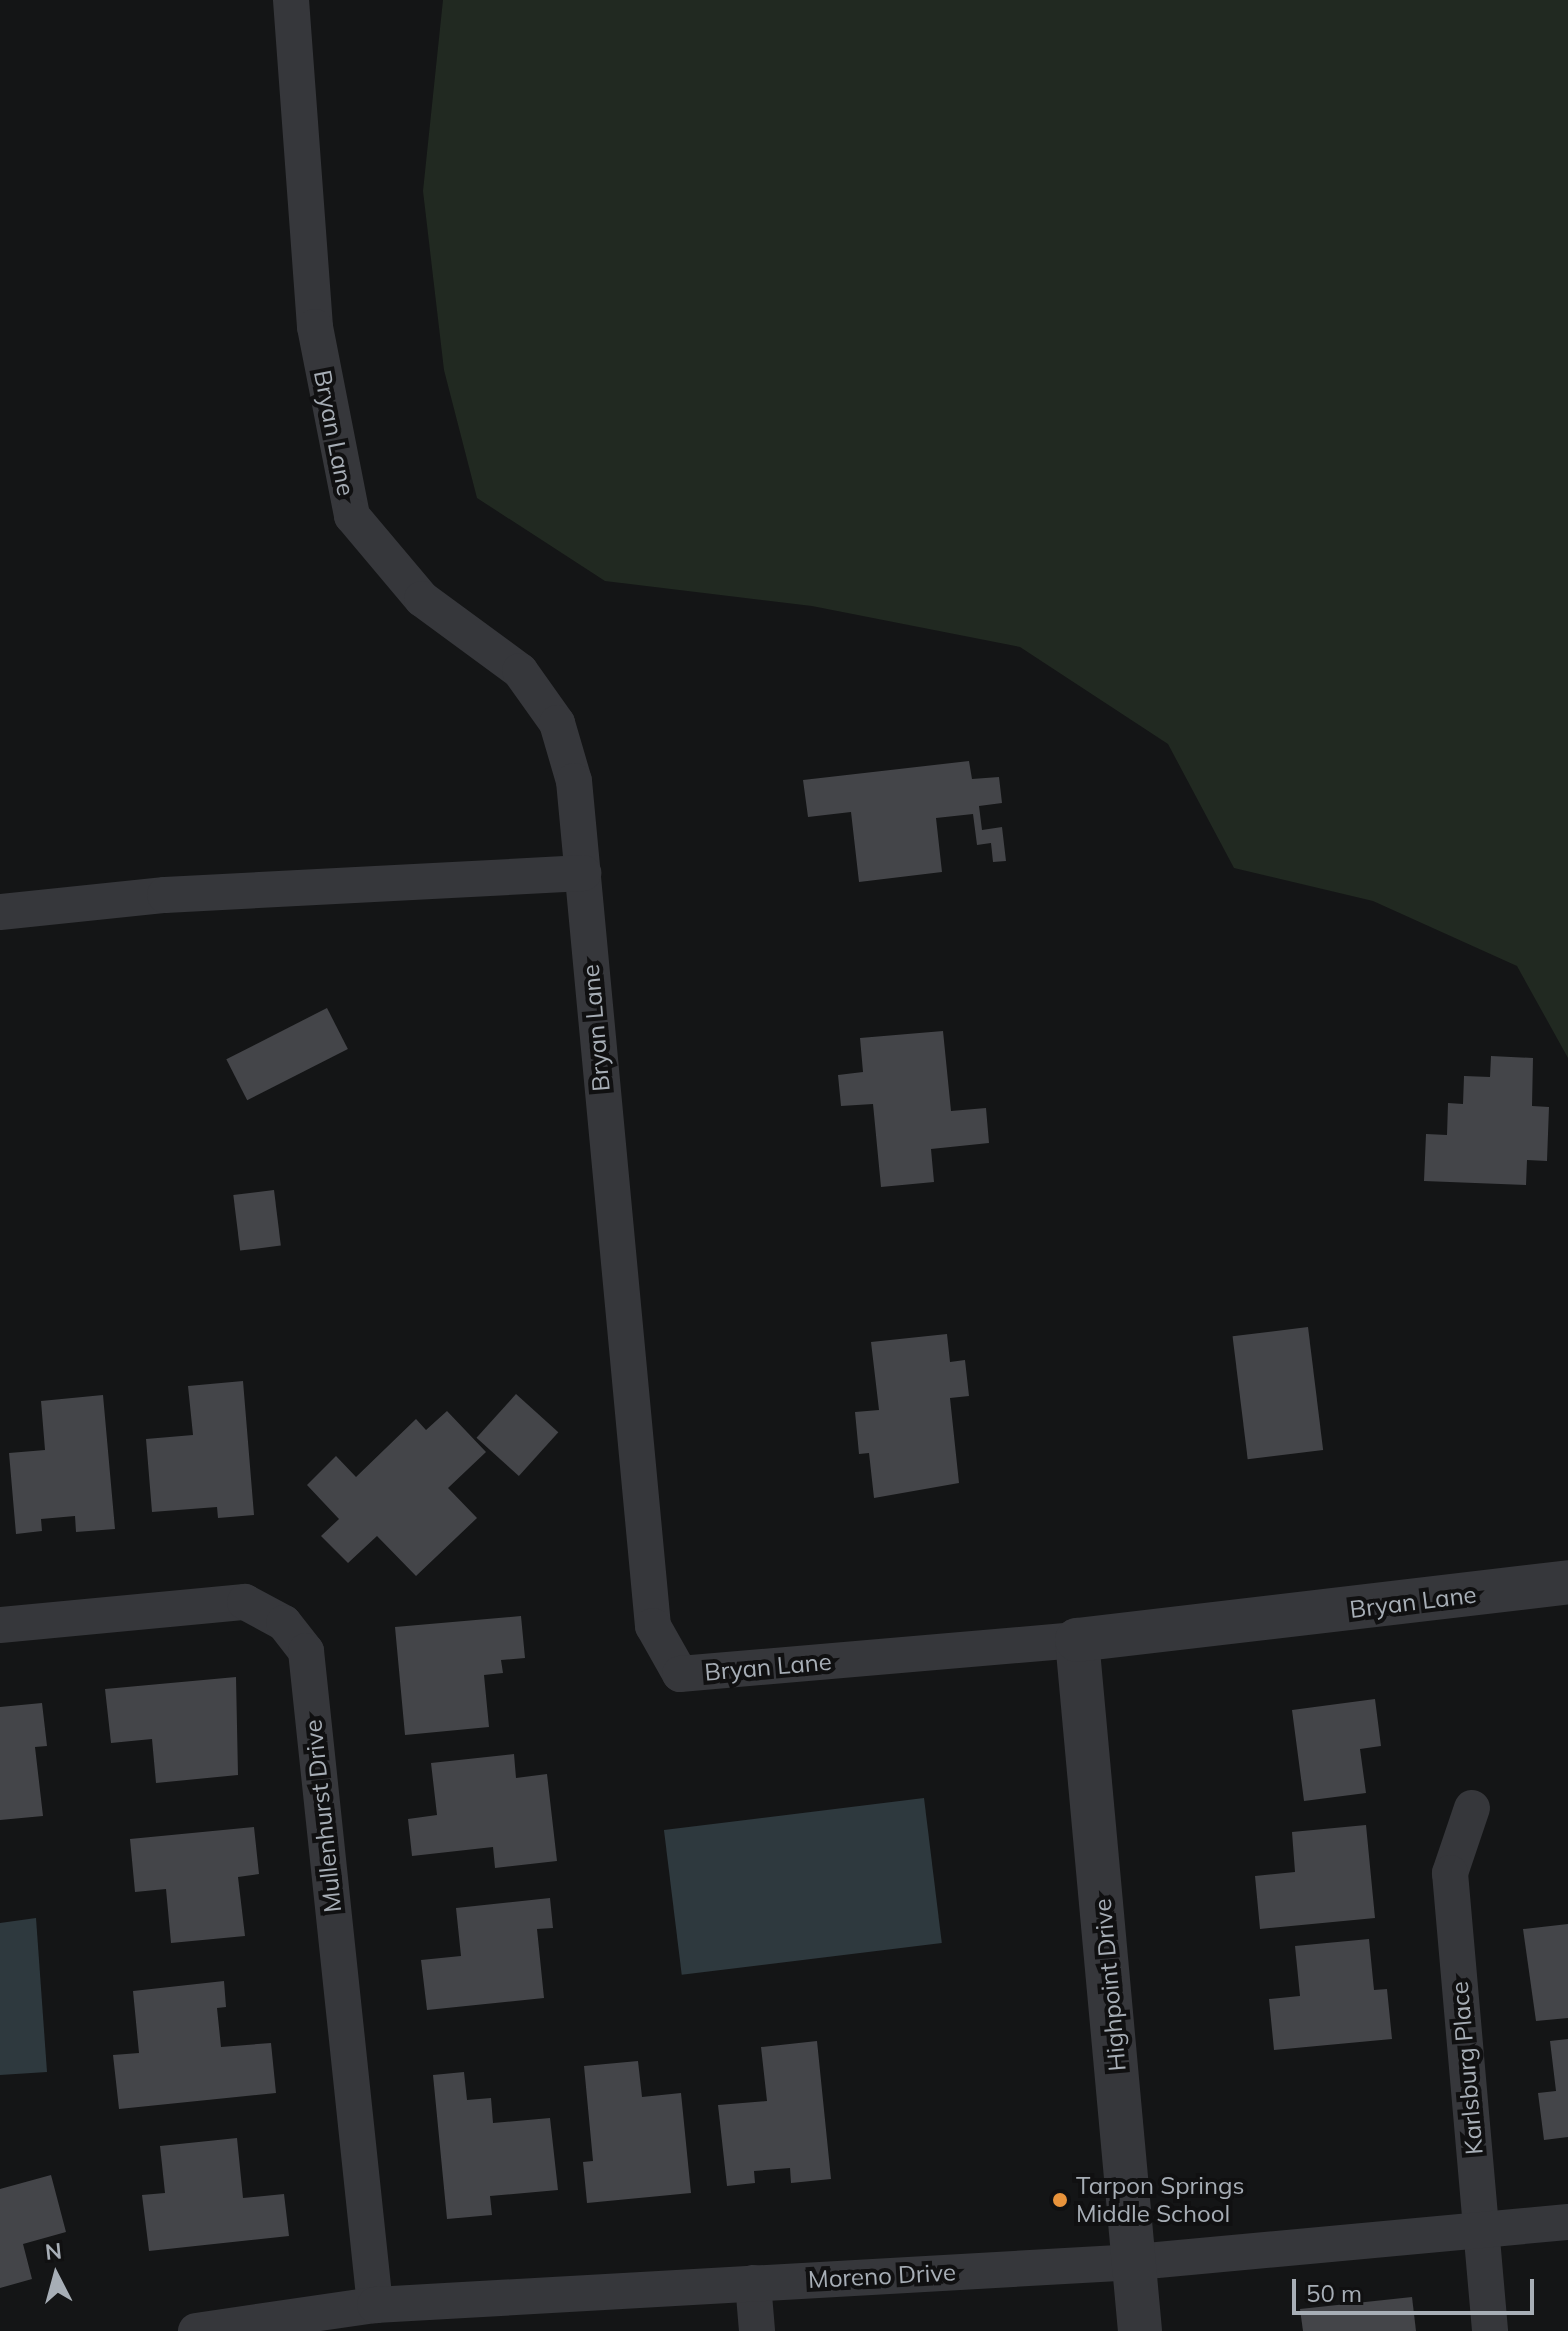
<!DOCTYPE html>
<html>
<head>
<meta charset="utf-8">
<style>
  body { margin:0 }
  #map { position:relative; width:1568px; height:2331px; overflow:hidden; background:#141516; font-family:Mulish,sans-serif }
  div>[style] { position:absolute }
  .green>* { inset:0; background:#212921 }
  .water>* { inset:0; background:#2e393e; transform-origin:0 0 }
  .building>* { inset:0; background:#444549; transform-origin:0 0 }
  .minor>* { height:36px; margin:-18px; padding:0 18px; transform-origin:18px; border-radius:18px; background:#36373b }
  .tertiary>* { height:44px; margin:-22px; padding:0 22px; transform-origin:22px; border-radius:22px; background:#36373b }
  .dots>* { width:22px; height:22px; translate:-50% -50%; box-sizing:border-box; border:4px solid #101011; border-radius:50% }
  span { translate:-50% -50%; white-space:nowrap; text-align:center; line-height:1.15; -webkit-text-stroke:8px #101011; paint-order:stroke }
  .street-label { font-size:24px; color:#a7aeb6 }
  .poi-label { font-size:24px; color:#a7aeb6 }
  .left { translate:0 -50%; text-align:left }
  .north { position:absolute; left:16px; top:2235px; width:80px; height:80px; -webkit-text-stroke:6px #101011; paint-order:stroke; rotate:354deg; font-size:22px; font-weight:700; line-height:32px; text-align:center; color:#a7aeb6 }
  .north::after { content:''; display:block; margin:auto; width:28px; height:36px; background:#a7aeb6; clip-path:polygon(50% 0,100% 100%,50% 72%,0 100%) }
  .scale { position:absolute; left:1292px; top:2279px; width:242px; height:36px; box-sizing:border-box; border:4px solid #a7aeb6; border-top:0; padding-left:10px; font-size:24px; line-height:28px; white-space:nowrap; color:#a7aeb6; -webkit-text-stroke:6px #101011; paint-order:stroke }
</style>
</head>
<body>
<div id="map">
  <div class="green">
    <div style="clip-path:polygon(443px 0,1568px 0,1568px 1058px,1517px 966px,1373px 901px,1234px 868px,1168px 744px,1020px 647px,812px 606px,605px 581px,477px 498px,444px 370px,423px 191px)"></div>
  </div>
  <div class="water">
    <div style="left:924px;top:1798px;width:146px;height:262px;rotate:83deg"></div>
    <div style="clip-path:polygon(36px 1918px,47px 2072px,0 2075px,0 1923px)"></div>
  </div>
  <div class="building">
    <div style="clip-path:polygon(969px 761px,972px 779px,999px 777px,1002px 803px,979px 806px,982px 830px,1002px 827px,1006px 861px,993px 862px,991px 843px,977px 845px,973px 814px,936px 818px,942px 872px,859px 882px,851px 812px,808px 817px,803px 780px)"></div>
    <div style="left:327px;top:1008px;width:46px;height:113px;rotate:63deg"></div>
    <div style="clip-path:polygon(943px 1031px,951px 1111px,986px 1108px,989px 1143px,931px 1149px,934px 1182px,881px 1187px,873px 1104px,841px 1106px,838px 1075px,863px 1072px,860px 1038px)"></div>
    <div style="clip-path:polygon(1491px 1056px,1533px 1058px,1532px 1106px,1549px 1107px,1547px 1161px,1527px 1160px,1526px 1185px,1424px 1181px,1426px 1134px,1447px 1135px,1448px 1103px,1463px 1104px,1464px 1076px,1490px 1077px)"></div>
    <div style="left:274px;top:1190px;width:56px;height:41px;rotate:83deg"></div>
    <div style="left:1308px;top:1327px;width:124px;height:76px;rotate:83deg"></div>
    <div style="clip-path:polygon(947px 1334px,950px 1362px,965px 1360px,969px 1396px,950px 1398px,959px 1483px,874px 1498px,869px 1453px,859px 1454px,855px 1412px,879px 1410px,871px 1342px)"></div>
    <div style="clip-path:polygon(243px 1381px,254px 1515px,218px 1518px,217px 1507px,152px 1512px,146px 1439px,193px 1435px,188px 1386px)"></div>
    <div style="left:516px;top:1394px;width:57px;height:59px;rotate:42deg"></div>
    <div style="clip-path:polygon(103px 1395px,115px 1529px,76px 1532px,75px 1516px,41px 1519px,42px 1531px,16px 1534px,9px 1453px,45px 1450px,41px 1401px)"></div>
    <div style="clip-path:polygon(447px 1411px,486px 1452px,448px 1488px,477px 1518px,416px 1576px,377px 1536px,348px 1563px,321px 1536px,339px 1519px,307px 1485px,336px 1456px,356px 1477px,416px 1419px,426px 1430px)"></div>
    <div style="clip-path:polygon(521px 1616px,525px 1658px,501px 1660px,503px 1673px,484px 1675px,489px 1727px,405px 1735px,395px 1627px)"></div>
    <div style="clip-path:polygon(236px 1677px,238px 1775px,156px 1783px,152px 1739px,111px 1743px,105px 1689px)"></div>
    <div style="clip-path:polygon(1375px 1699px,1381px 1746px,1360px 1749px,1366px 1793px,1304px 1801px,1292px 1710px)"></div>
    <div style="clip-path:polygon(42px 1703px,47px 1746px,35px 1747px,43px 1816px,0 1820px,0 1707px)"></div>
    <div style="clip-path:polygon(514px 1754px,516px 1778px,547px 1774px,557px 1861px,495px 1868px,493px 1847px,412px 1856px,408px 1819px,437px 1815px,431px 1763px)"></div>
    <div style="clip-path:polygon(1366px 1825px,1375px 1918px,1260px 1929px,1255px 1876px,1295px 1872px,1292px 1832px)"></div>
    <div style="clip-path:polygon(254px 1827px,259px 1874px,238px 1877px,245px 1936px,171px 1943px,166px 1889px,135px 1892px,130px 1839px)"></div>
    <div style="clip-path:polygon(550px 1898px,553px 1928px,537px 1929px,544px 1998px,427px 2010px,421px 1960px,461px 1956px,456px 1908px)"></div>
    <div style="clip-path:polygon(1568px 1924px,1568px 2018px,1536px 2021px,1523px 1929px)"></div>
    <div style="clip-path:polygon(1369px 1939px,1374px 1990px,1387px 1989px,1392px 2039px,1274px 2050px,1269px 1999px,1300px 1996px,1295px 1946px)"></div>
    <div style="clip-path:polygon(224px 1981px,226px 2007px,217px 2008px,221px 2047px,271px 2043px,276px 2093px,119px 2109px,113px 2055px,139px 2053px,133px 1991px)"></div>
    <div style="clip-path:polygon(1568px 2039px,1568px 2137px,1544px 2140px,1538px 2093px,1556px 2091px,1550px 2041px)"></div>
    <div style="clip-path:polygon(817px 2041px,831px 2179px,791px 2183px,790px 2168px,754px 2171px,755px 2183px,727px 2186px,718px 2105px,767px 2101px,761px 2047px)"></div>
    <div style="clip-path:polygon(638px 2061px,642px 2097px,681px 2093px,691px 2193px,587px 2203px,583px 2162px,593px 2161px,584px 2066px)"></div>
    <div style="clip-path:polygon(464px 2072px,467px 2100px,491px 2098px,493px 2123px,550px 2118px,558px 2190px,490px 2196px,492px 2215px,447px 2219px,433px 2075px)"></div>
    <div style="clip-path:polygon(237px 2138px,243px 2198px,284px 2194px,289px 2236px,149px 2251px,142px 2195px,165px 2193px,160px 2146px)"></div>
    <div style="clip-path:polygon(51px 2175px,66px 2232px,23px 2244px,32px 2279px,0 2288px,0 2189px)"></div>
    <div style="clip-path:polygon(1412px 2297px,1416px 2331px,1303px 2331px,1300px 2309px)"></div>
  </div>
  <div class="minor">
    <div style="left:291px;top:0;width:328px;rotate:85.8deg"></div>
    <div style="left:315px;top:327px;width:193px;rotate:78.9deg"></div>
    <div style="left:352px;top:516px;width:109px;rotate:49.9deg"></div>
    <div style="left:422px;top:599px;width:122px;rotate:36.3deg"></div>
    <div style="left:520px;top:671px;width:64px;rotate:54.6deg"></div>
    <div style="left:557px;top:723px;width:60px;rotate:73.7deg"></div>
    <div style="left:574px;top:781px;width:849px;rotate:84.66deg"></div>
    <div style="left:653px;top:1626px;width:55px;rotate:60.6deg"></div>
    <div style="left:680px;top:1674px;width:398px;rotate:-4.9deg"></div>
    <div style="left:0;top:912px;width:166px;rotate:-5.9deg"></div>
    <div style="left:165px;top:895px;width:419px;rotate:-3deg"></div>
    <div style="left:0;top:1625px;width:246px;rotate:-5.4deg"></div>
    <div style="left:245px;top:1602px;width:44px;rotate:28.3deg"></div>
    <div style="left:284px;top:1623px;width:36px;rotate:52deg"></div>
    <div style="left:306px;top:1651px;width:658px;rotate:83.98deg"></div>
    <div style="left:1472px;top:1808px;width:69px;rotate:108.7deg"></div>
    <div style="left:1450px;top:1873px;width:460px;rotate:85deg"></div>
    <div style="left:753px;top:2283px;width:48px;rotate:85.2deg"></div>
    <div style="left:196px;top:2331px;width:181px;rotate:-8.3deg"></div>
    <div style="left:375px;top:2305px;width:762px;rotate:-3.23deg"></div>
    <div style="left:1136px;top:2262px;width:434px;rotate:-5.3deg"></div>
  </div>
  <div class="tertiary">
    <div style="left:1140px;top:2331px;width:694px;rotate:-95.21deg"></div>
    <div style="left:1077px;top:1640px;width:494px;rotate:-6.7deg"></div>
  </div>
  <div class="dots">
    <div style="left:1060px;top:2200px;background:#e8933b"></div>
  </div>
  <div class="street-label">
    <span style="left:334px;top:433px;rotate:79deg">Bryan Lane</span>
    <span style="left:596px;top:1028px;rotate:-95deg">Bryan Lane</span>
    <span style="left:1413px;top:1602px;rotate:-7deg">Bryan Lane</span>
    <span style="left:768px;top:1667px;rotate:-5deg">Bryan Lane</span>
    <span style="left:323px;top:1816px;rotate:-96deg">Mullenhurst Drive</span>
    <span style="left:1110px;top:1985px;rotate:-95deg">Highpoint Drive</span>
    <span style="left:1467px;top:2068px;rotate:-95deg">Karlsburg Place</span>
    <span style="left:882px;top:2276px;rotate:-3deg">Moreno Drive</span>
  </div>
  <div class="poi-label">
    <span class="left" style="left:1076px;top:2200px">Tarpon Springs<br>Middle School</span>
  </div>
  <div class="north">N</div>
  <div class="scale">50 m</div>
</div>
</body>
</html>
